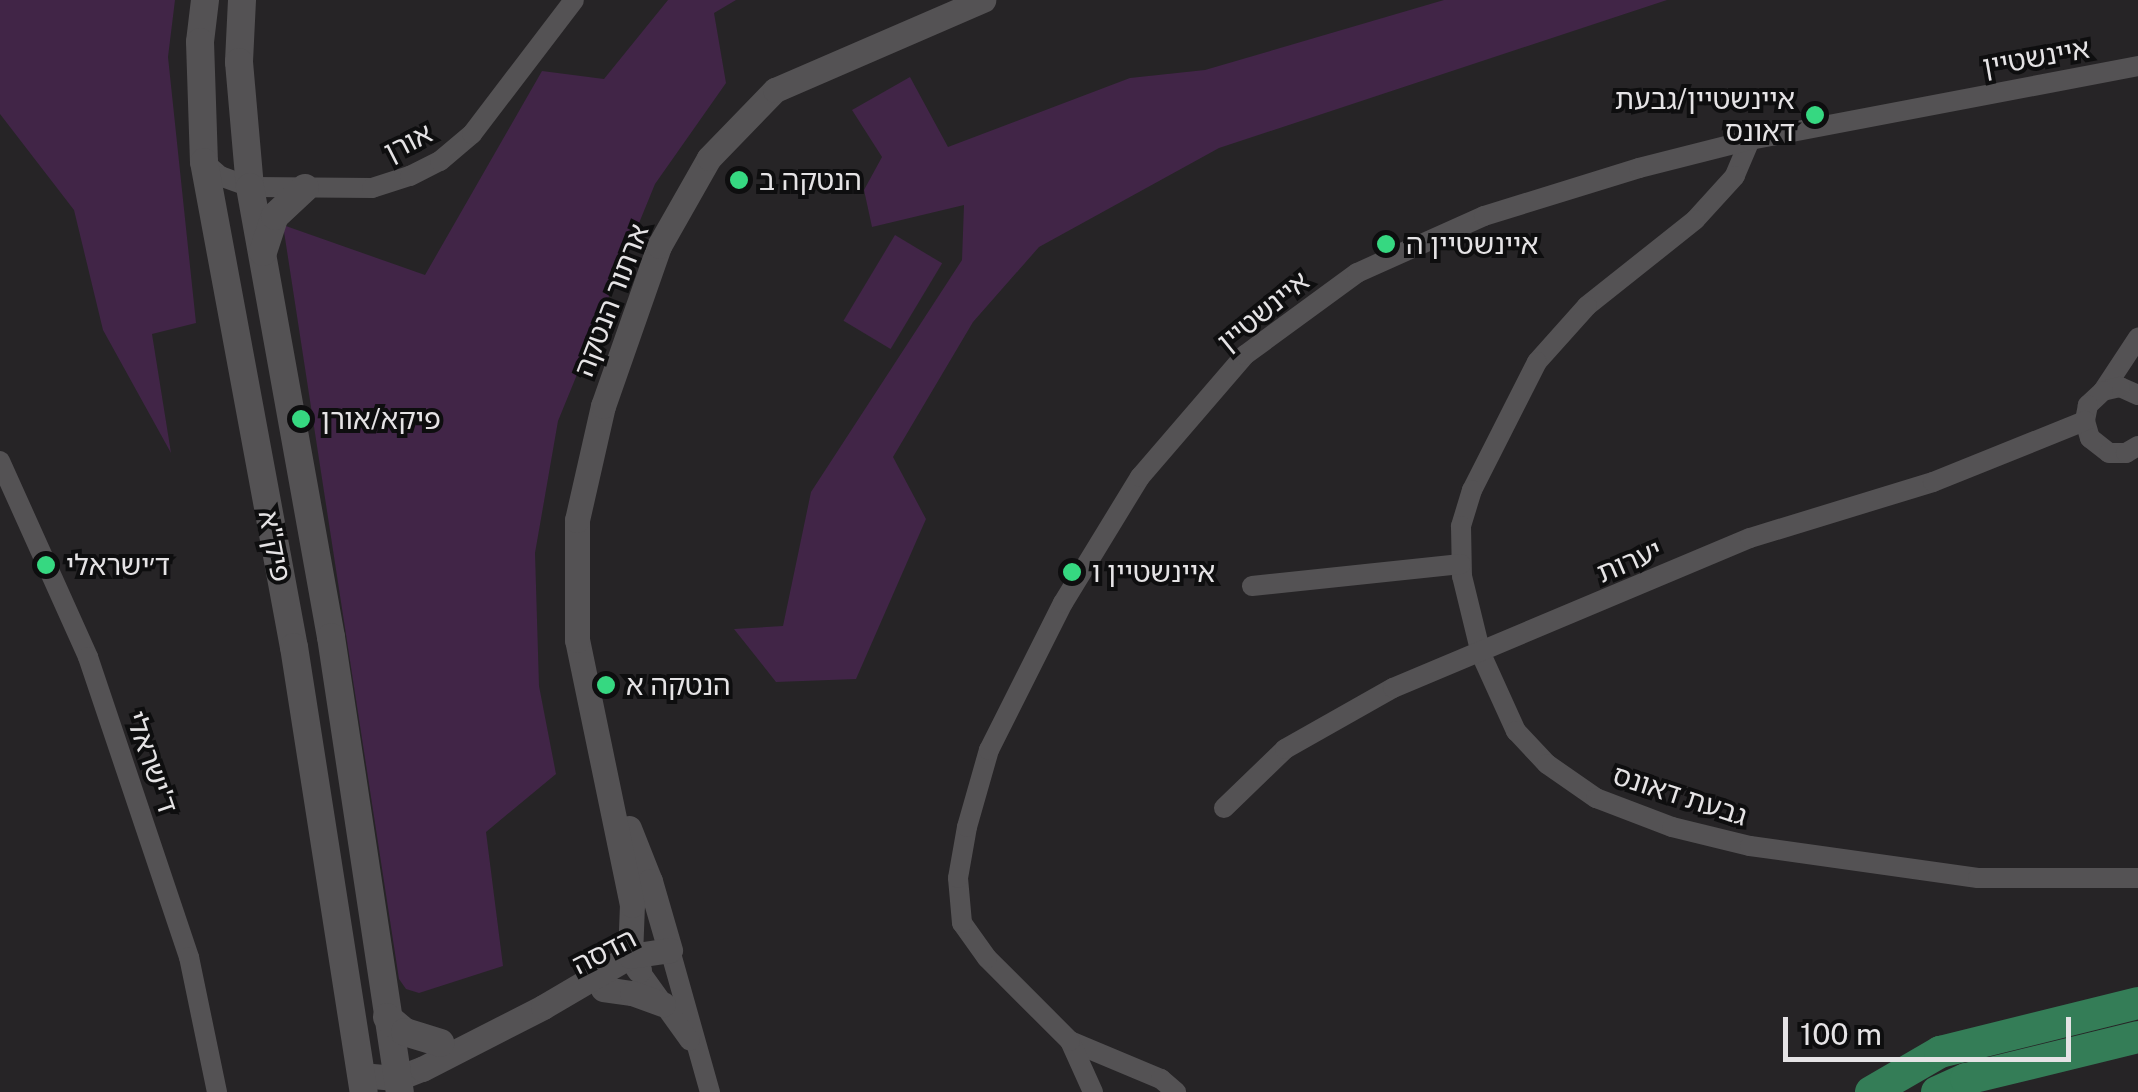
<!DOCTYPE html>
<html>
<head>
<meta charset="utf-8">
<style>
  body { margin:0 }
  #map { position:relative; width:2138px; height:1092px; overflow:hidden; background:#262426; font-family:"Public Sans","Noto Sans Hebrew",sans-serif }
  div>[style] { position:absolute }
  .green>* { inset:0; background:#412547; transform-origin:0 0 }
  .minor>* { height:20px; margin:-10px; padding:0 10px; transform-origin:10px; border-radius:10px; background:#545254 }
  .tertiary>* { height:25px; margin:-12.5px; padding:0 12.5px; transform-origin:12.5px; border-radius:12.5px; background:#545254 }
  .secondary>* { height:28px; margin:-14px; padding:0 14px; transform-origin:14px; border-radius:14px; background:#545254 }
  .primary>* { height:32px; margin:-16px; padding:0 16px; transform-origin:16px; border-radius:16px; background:#347d57 }
  .dots>* { width:28px; height:28px; translate:-50% -50%; box-sizing:border-box; border:5px solid #0e0e0f; border-radius:50% }
  span { translate:-50% -50%; white-space:nowrap; text-align:center; line-height:1.15; -webkit-text-stroke:8px #0e0e0f; paint-order:stroke }
  .street-label { font-size:28px; color:#e5e3e5 }
  .poi-label { font-size:28px; color:#e5e3e5 }
  .right { translate:-100% -50%; text-align:right }
  .left { translate:0 -50%; text-align:left }
  .scale { position:absolute; left:1783px; top:1017px; width:288px; height:45px; box-sizing:border-box; border:5px solid #e5e3e5; border-top:0; padding-left:12px; font-size:30px; line-height:35px; white-space:nowrap; color:#e5e3e5; -webkit-text-stroke:8px #0e0e0f; paint-order:stroke }
</style>
</head>
<body>
<div id="map">
  <div class="green">
    <div style="clip-path:polygon(0 0,175px 0,168px 57px,196px 323px,152px 334px,171px 453px,103px 330px,74px 210px,0 114px)"></div>
    <div style="clip-path:polygon(668px 0,736px 0,714px 13px,726px 83px,655px 184px,558px 421px,535px 553px,539px 686px,556px 774px,486px 832px,503px 966px,419px 993px,406px 989px,399px 979px,283px 225px,425px 275px,542px 71px,604px 79px)"></div>
    <div style="clip-path:polygon(1444px 0,1667px 0,1219px 148px,1039px 247px,973px 322px,893px 457px,926px 519px,856px 679px,776px 682px,734px 629px,783px 626px,811px 492px,962px 260px,964px 205px,872px 227px,864px 190px,882px 157px,852px 110px,910px 77px,948px 147px,1130px 78px,1205px 70px)"></div>
    <div style="left:895px;top:235px;width:55px;height:100px;rotate:31deg"></div>
  </div>
  <div class="minor">
    <div style="left:1750px;top:140px;width:39px;rotate:113deg"></div>
    <div style="left:1735px;top:176px;width:59px;rotate:132.3deg"></div>
    <div style="left:1695px;top:220px;width:138px;rotate:141.5deg"></div>
    <div style="left:1587px;top:306px;width:75px;rotate:131.8deg"></div>
    <div style="left:1537px;top:362px;width:144px;rotate:116.9deg"></div>
    <div style="left:1472px;top:490px;width:38px;rotate:107deg"></div>
    <div style="left:1461px;top:526px;width:50px;rotate:88.9deg"></div>
    <div style="left:1462px;top:576px;width:80px;rotate:76.3deg"></div>
    <div style="left:1481px;top:654px;width:85px;rotate:65.6deg"></div>
    <div style="left:1516px;top:731px;width:45px;rotate:46.8deg"></div>
    <div style="left:1547px;top:764px;width:60px;rotate:34.8deg"></div>
    <div style="left:1596px;top:798px;width:81px;rotate:20.9deg"></div>
    <div style="left:1672px;top:827px;width:80px;rotate:13.7deg"></div>
    <div style="left:1750px;top:846px;width:230px;rotate:8deg"></div>
    <div style="left:1978px;top:878px;width:160px"></div>
    <div style="left:204px;top:162px;width:21px;rotate:41deg"></div>
    <div style="left:220px;top:176px;width:32px;rotate:20deg"></div>
    <div style="left:250px;top:187px;width:122px;rotate:0.5deg"></div>
    <div style="left:372px;top:188px;width:40px;rotate:-18deg"></div>
    <div style="left:410px;top:176px;width:34px;rotate:-27deg"></div>
    <div style="left:440px;top:161px;width:42px;rotate:-40.2deg"></div>
    <div style="left:472px;top:134px;width:168px;rotate:-52.7deg"></div>
    <div style="left:2103px;top:391px;width:64px;rotate:-56.6deg"></div>
    <div style="left:2138px;top:395px;width:20px;rotate:-156deg"></div>
    <div style="left:2120px;top:387px;width:17px;rotate:167deg"></div>
    <div style="left:2103px;top:391px;width:21px;rotate:137deg"></div>
    <div style="left:2088px;top:405px;width:16px;rotate:101deg"></div>
    <div style="left:2085px;top:421px;width:18px;rotate:74deg"></div>
    <div style="left:2090px;top:438px;width:24px;rotate:38deg"></div>
    <div style="left:2109px;top:453px;width:17px"></div>
    <div style="left:2126px;top:453px;width:14px;rotate:-30deg"></div>
    <div style="left:0;top:461px;width:215px;rotate:65.8deg"></div>
    <div style="left:88px;top:657px;width:317px;rotate:71.4deg"></div>
    <div style="left:189px;top:957px;width:138px;rotate:78.3deg"></div>
    <div style="left:1252px;top:586px;width:210px;rotate:-6deg"></div>
    <div style="left:1224px;top:808px;width:85px;rotate:-44deg"></div>
    <div style="left:1285px;top:749px;width:124px;rotate:-29.5deg"></div>
    <div style="left:1393px;top:688px;width:387px;rotate:-22.8deg"></div>
    <div style="left:1750px;top:538px;width:191px;rotate:-17deg"></div>
    <div style="left:1933px;top:482px;width:164px;rotate:-21.9deg"></div>
    <div style="left:670px;top:950px;width:148px;rotate:74.3deg"></div>
    <div style="left:639px;top:970px;width:87px;rotate:54.3deg"></div>
    <div style="left:1070px;top:1041px;width:99px;rotate:22.7deg"></div>
    <div style="left:1161px;top:1079px;width:20px;rotate:41deg"></div>
    <div style="left:1093px;top:1092px;width:56px;rotate:-114.3deg"></div>
    <div style="left:1070px;top:1041px;width:117px;rotate:-135deg"></div>
    <div style="left:987px;top:958px;width:43px;rotate:-125.5deg"></div>
    <div style="left:962px;top:923px;width:45px;rotate:-95.1deg"></div>
    <div style="left:958px;top:878px;width:52px;rotate:-80deg"></div>
    <div style="left:967px;top:827px;width:80px;rotate:-74.1deg"></div>
    <div style="left:989px;top:750px;width:165px;rotate:-63.3deg"></div>
    <div style="left:1063px;top:603px;width:148px;rotate:-58.6deg"></div>
    <div style="left:1140px;top:477px;width:161px;rotate:-49.3deg"></div>
    <div style="left:1245px;top:355px;width:139px;rotate:-36.2deg"></div>
    <div style="left:1357px;top:273px;width:139px;rotate:-24.2deg"></div>
    <div style="left:1484px;top:216px;width:162px;rotate:-17.2deg"></div>
    <div style="left:1639px;top:168px;width:114px;rotate:-14.2deg"></div>
    <div style="left:1750px;top:140px;width:395px;rotate:-10.8deg"></div>
  </div>
  <div class="tertiary">
    <div style="left:629px;top:828px;width:57px;rotate:68.4deg"></div>
    <div style="left:650px;top:881px;width:72px;rotate:73.8deg"></div>
    <div style="left:639px;top:970px;width:17px;rotate:-123deg"></div>
    <div style="left:630px;top:956px;width:51px;rotate:-87.8deg"></div>
    <div style="left:632px;top:905px;width:271px;rotate:-101.7deg"></div>
    <div style="left:577px;top:640px;width:120px;rotate:-90deg"></div>
    <div style="left:577px;top:520px;width:117px;rotate:-77.2deg"></div>
    <div style="left:603px;top:406px;width:170px;rotate:-70.7deg"></div>
    <div style="left:659px;top:246px;width:101px;rotate:-60.4deg"></div>
    <div style="left:709px;top:158px;width:95px;rotate:-45.9deg"></div>
    <div style="left:775px;top:90px;width:227px;rotate:-23.4deg"></div>
    <div style="left:603px;top:989px;width:29px;rotate:8deg"></div>
    <div style="left:632px;top:993px;width:33px;rotate:20deg"></div>
    <div style="left:361px;top:1075px;width:37px;rotate:5deg"></div>
    <div style="left:398px;top:1078px;width:26px;rotate:-21deg"></div>
    <div style="left:422px;top:1069px;width:136px;rotate:-27.1deg"></div>
    <div style="left:543px;top:1007px;width:101px;rotate:-30.4deg"></div>
    <div style="left:630px;top:956px;width:40px;rotate:-8.5deg"></div>
  </div>
  <div class="secondary">
    <div style="left:205px;top:0;width:42px;rotate:96.8deg"></div>
    <div style="left:200px;top:42px;width:120px;rotate:88.1deg"></div>
    <div style="left:204px;top:162px;width:493px;rotate:79.5deg"></div>
    <div style="left:294px;top:647px;width:450px;rotate:81.1deg"></div>
    <div style="left:242px;top:0;width:62px;rotate:92.8deg"></div>
    <div style="left:239px;top:62px;width:125px;rotate:85deg"></div>
    <div style="left:250px;top:187px;width:457px;rotate:79.8deg"></div>
    <div style="left:331px;top:637px;width:460px;rotate:81.4deg"></div>
    <div style="left:263px;top:252px;width:38px;rotate:-72deg"></div>
    <div style="left:275px;top:216px;width:41px;rotate:-43deg"></div>
    <div style="left:387px;top:1017px;width:23px;rotate:40deg"></div>
    <div style="left:405px;top:1032px;width:37px;rotate:17deg"></div>
  </div>
  <div class="primary">
    <div style="left:1871px;top:1092px;width:80px;rotate:-30.1deg"></div>
    <div style="left:1940px;top:1052px;width:204px;rotate:-13.9deg"></div>
    <div style="left:1937px;top:1092px;width:32px;rotate:-24deg"></div>
    <div style="left:1966px;top:1079px;width:177px;rotate:-13.7deg"></div>
  </div>
  <div class="dots">
    <div style="left:1815px;top:115px;background:#36d881"></div>
    <div style="left:739px;top:180px;background:#36d881"></div>
    <div style="left:1386px;top:244px;background:#36d881"></div>
    <div style="left:301px;top:419px;background:#36d881"></div>
    <div style="left:46px;top:565px;background:#36d881"></div>
    <div style="left:1072px;top:572px;background:#36d881"></div>
    <div style="left:606px;top:685px;background:#36d881"></div>
  </div>
  <div class="street-label">
    <span style="left:2036px;top:57px;rotate:-10deg">איינשטיין</span>
    <span style="left:408px;top:142px;rotate:-27deg">אורן</span>
    <span style="left:611px;top:300px;rotate:-69deg">ארתור הנטקה</span>
    <span style="left:1263px;top:311px;rotate:-39deg">איינשטיין</span>
    <span style="left:275px;top:546px;rotate:79deg">פיק"א</span>
    <span style="left:1629px;top:561px;rotate:-23deg">יערות</span>
    <span style="left:152px;top:762px;rotate:71deg">ד'ישראלי</span>
    <span style="left:1680px;top:795px;rotate:18deg">גבעת דאונס</span>
    <span style="left:604px;top:951px;rotate:-27deg">הדסה</span>
  </div>
  <div class="poi-label">
    <span class="right" style="left:1795px;top:115px">איינשטיין/גבעת<br>דאונס</span>
    <span class="left" style="left:759px;top:180px">הנטקה ב</span>
    <span class="left" style="left:1406px;top:244px">איינשטיין ה</span>
    <span class="left" style="left:321px;top:419px">פיקא/אורן</span>
    <span class="left" style="left:66px;top:565px">ד׳ישראלי</span>
    <span class="left" style="left:1092px;top:572px">איינשטיין ו</span>
    <span class="left" style="left:626px;top:685px">הנטקה א</span>
  </div>
  <div class="scale">100 m</div>
</div>
</body>
</html>
